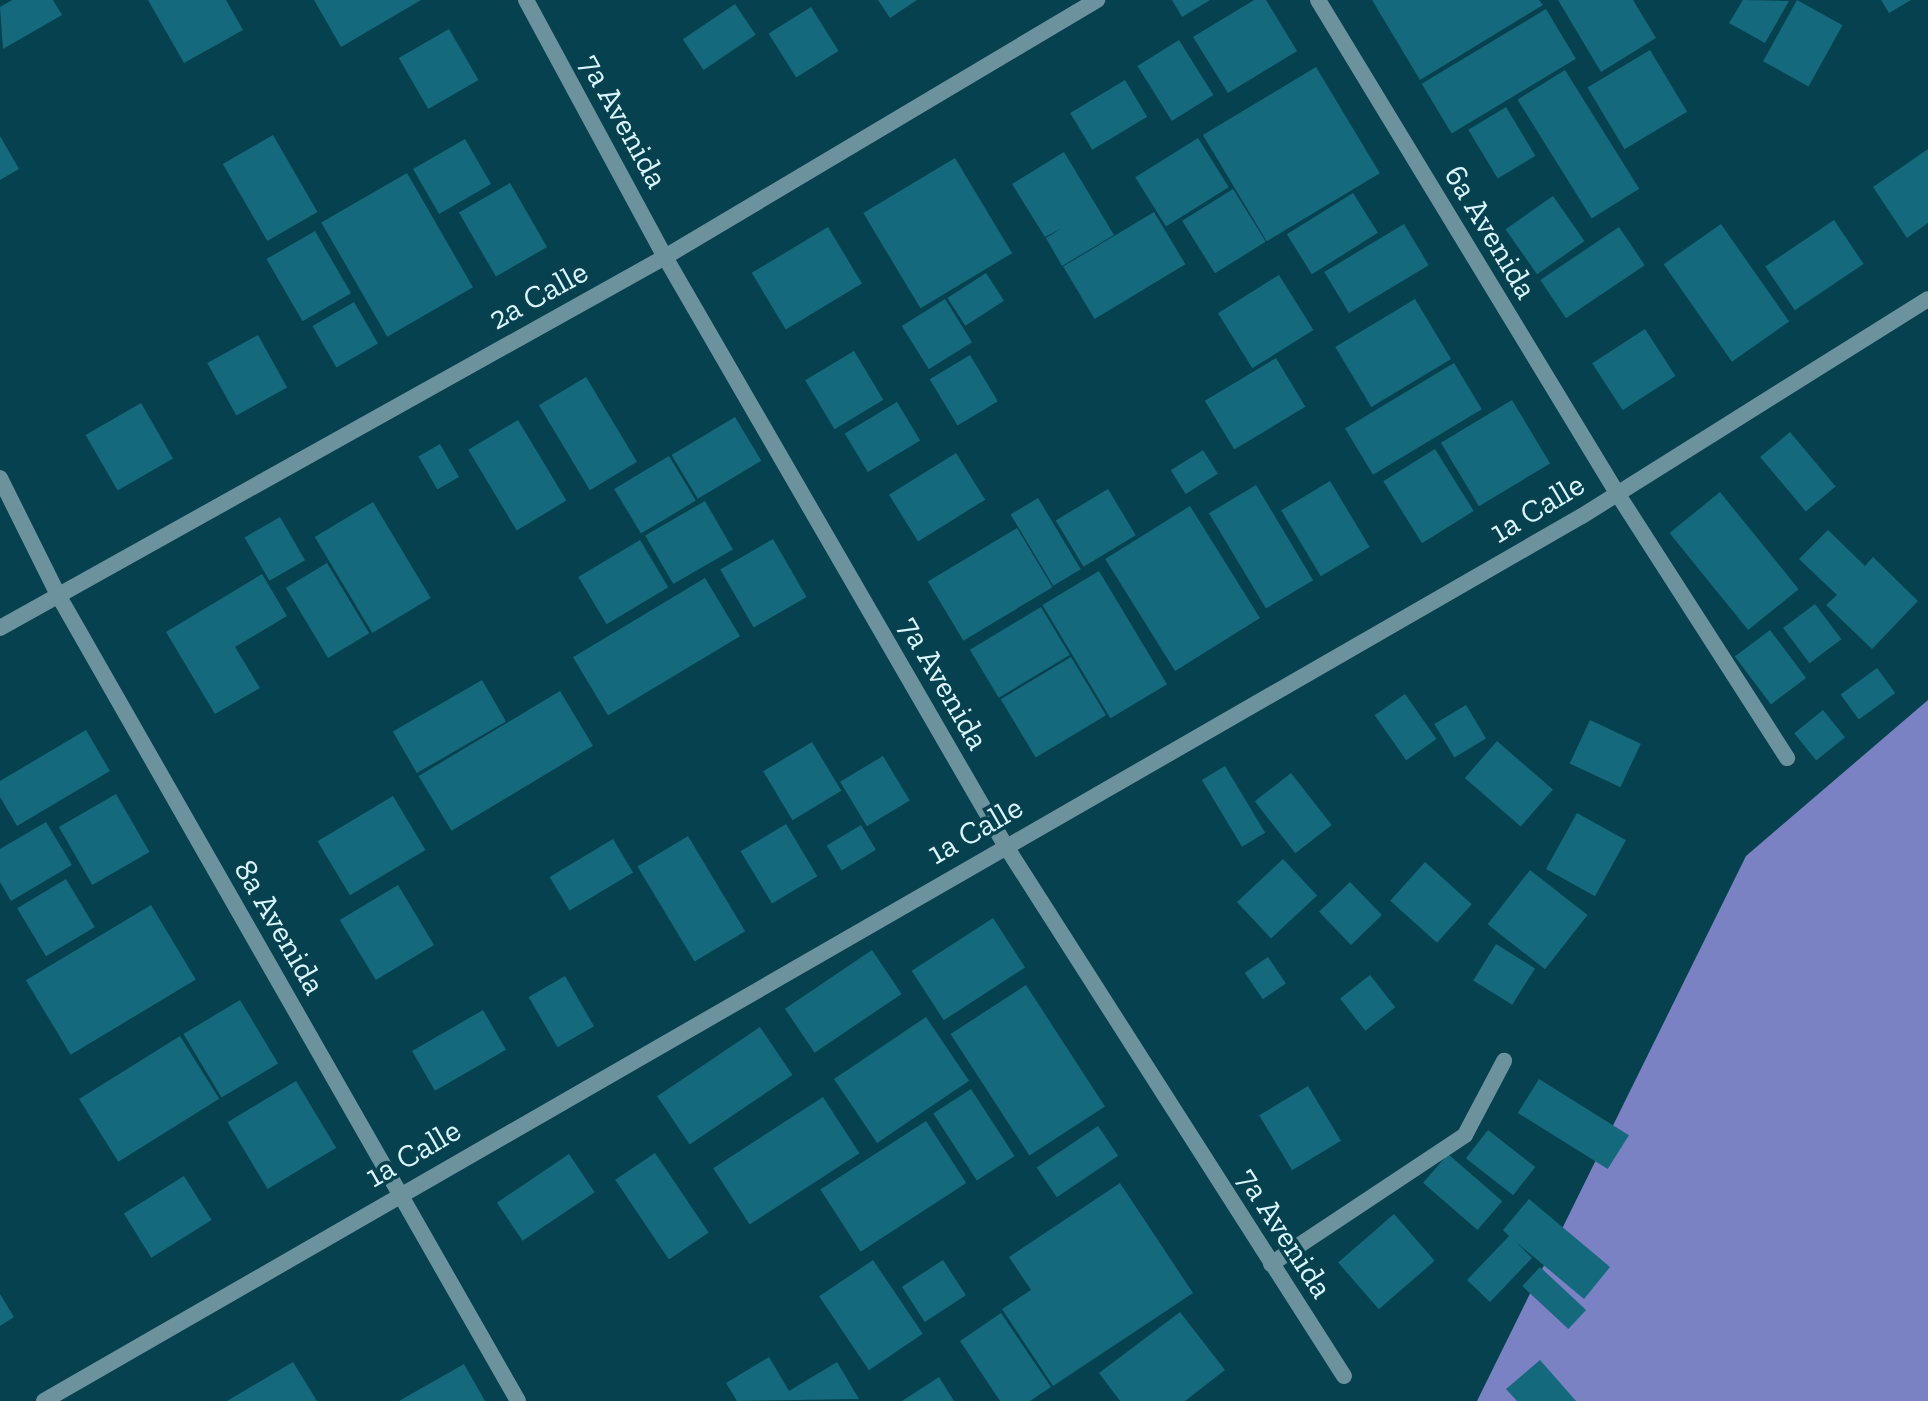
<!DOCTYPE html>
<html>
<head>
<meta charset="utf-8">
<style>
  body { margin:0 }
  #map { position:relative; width:1928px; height:1401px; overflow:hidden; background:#05414f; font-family:"Zilla Slab",serif }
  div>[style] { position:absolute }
  .water>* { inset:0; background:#7a82c3 }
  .building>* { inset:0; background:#15697c; transform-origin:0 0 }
  .lane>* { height:16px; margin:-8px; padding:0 8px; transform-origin:8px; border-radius:8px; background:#6c929d }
  .street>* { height:16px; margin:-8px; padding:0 8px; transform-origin:8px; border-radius:8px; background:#6c929d }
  span { translate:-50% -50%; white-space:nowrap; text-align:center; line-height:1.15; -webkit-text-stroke:7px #05414f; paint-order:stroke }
  .street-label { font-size:32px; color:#daf5fd }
</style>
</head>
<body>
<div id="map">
  <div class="water">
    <div style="clip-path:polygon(1928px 700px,1928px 1401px,1477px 1401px,1746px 856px)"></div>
  </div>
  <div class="building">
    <div style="clip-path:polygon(12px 0,53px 0,62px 15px,3px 49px,0 7px)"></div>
    <div style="clip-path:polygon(148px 0,226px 0,243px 30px,184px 63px)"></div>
    <div style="clip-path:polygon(314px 0,421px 0,341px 47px)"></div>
    <div style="clip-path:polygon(878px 0,917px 0,890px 18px)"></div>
    <div style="clip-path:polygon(1172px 0,1210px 0,1182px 17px)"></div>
    <div style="clip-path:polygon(1254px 0,1266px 0,1297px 51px,1228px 93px,1193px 37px)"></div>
    <div style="clip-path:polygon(1372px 0,1539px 0,1543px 5px,1420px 80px)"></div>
    <div style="clip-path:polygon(1558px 0,1633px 0,1656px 38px,1601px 72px)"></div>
    <div style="clip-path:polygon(1743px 0,1789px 1px,1765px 43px,1729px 23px)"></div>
    <div style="left:1797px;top:0;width:52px;height:70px;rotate:29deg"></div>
    <div style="clip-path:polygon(1881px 0,1911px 0,1889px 13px)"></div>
    <div style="left:735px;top:4px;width:37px;height:63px;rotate:56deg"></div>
    <div style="left:811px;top:7px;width:52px;height:50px;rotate:58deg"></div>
    <div style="left:1546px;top:9px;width:58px;height:145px;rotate:59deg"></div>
    <div style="left:449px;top:29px;width:59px;height:58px;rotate:60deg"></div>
    <div style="left:1179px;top:40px;width:65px;height:49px;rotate:58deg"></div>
    <div style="left:1650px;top:50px;width:72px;height:73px;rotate:59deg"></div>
    <div style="left:1316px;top:67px;width:124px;height:132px;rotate:59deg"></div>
    <div style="left:1565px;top:70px;width:140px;height:56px;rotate:58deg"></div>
    <div style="left:1125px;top:80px;width:43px;height:64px;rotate:59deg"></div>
    <div style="left:1506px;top:107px;width:57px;height:44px;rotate:59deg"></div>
    <div style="left:273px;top:135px;width:89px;height:58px;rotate:60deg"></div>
    <div style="clip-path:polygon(0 136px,19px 169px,0 180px)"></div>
    <div style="left:1198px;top:138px;width:58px;height:74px;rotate:58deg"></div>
    <div style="left:465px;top:139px;width:52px;height:60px;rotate:60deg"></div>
    <div style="clip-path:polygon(1928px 149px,1928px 223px,1907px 238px,1873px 187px)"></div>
    <div style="clip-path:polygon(1064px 152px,1114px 235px,1062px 266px,1046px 238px,1062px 228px,1045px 237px,1012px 184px)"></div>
    <div style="left:955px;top:158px;width:111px;height:107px;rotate:59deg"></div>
    <div style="left:407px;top:173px;width:132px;height:99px;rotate:60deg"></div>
    <div style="left:510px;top:183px;width:74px;height:59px;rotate:60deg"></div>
    <div style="left:1233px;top:189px;width:62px;height:60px;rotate:58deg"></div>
    <div style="left:1353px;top:193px;width:47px;height:78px;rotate:58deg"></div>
    <div style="left:1553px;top:196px;width:55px;height:58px;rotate:55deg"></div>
    <div style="left:1154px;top:212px;width:61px;height:106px;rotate:59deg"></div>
    <div style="left:1834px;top:220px;width:53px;height:83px;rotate:56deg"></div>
    <div style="left:1404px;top:224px;width:48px;height:93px;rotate:59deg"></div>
    <div style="left:1721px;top:224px;width:119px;height:70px;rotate:55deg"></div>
    <div style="left:828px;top:227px;width:66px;height:89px;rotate:59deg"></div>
    <div style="left:1619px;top:227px;width:46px;height:95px;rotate:56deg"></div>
    <div style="left:315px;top:231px;width:72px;height:56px;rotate:60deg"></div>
    <div style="left:986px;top:273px;width:33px;height:46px;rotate:57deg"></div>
    <div style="left:1279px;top:275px;width:65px;height:72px;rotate:58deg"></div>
    <div style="left:945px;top:299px;width:51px;height:51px;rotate:58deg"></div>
    <div style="left:1415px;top:299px;width:70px;height:93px;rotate:59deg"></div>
    <div style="left:354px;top:302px;width:48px;height:48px;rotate:60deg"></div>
    <div style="left:1645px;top:329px;width:56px;height:63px;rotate:57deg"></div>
    <div style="left:258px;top:335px;width:60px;height:58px;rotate:61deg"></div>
    <div style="left:854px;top:351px;width:57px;height:57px;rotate:59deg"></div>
    <div style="left:970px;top:355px;width:54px;height:47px;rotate:59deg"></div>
    <div style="left:1276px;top:358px;width:57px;height:83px;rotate:59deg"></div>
    <div style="left:1454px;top:363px;width:54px;height:127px;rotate:59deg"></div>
    <div style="left:586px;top:377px;width:99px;height:55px;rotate:59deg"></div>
    <div style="left:1512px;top:400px;width:74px;height:83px;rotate:59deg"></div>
    <div style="left:897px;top:402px;width:45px;height:61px;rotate:59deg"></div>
    <div style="left:141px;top:403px;width:64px;height:64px;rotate:60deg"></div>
    <div style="left:735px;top:417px;width:51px;height:74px;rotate:59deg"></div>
    <div style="left:518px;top:420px;width:94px;height:58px;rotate:59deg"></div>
    <div style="left:1790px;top:432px;width:71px;height:39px;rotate:50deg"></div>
    <div style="left:440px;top:444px;width:38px;height:25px;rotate:60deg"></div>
    <div style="left:1435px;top:449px;width:73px;height:61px;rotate:58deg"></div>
    <div style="left:1203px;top:450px;width:28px;height:38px;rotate:58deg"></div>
    <div style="left:956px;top:453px;width:55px;height:79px;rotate:58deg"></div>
    <div style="left:669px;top:456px;width:52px;height:64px;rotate:59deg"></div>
    <div style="left:1330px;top:481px;width:77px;height:57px;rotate:59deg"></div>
    <div style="left:1256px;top:485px;width:111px;height:55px;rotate:59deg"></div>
    <div style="left:1108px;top:489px;width:54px;height:61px;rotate:59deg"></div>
    <div style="left:1720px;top:492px;width:125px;height:65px;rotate:51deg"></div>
    <div style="left:1038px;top:498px;width:83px;height:32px;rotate:59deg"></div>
    <div style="left:705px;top:501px;width:56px;height:69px;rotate:60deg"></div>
    <div style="left:373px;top:502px;width:112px;height:68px;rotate:59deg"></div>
    <div style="left:1190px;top:506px;width:132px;height:100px;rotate:58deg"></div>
    <div style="left:280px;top:517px;width:50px;height:41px;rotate:60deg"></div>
    <div style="left:1017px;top:528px;width:69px;height:104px;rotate:59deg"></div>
    <div style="clip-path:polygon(1828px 530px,1865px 566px,1873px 557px,1918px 601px,1872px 649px,1826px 605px,1837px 595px,1799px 559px)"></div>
    <div style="left:773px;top:539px;width:67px;height:61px;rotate:60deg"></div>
    <div style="left:640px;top:540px;width:55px;height:72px;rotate:59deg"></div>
    <div style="left:327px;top:563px;width:82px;height:48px;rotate:59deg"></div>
    <div style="left:1099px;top:571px;width:132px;height:66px;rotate:59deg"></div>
    <div style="clip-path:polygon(262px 574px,287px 616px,235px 647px,260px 688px,215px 714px,166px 632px)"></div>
    <div style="left:705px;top:578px;width:68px;height:154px;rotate:59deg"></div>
    <div style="left:1815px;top:604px;width:44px;height:40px;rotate:53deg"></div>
    <div style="left:1041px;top:607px;width:56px;height:83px;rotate:59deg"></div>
    <div style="left:1770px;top:630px;width:60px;height:44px;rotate:53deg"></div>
    <div style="left:1071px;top:657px;width:68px;height:82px;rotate:59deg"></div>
    <div style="left:1877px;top:668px;width:31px;height:45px;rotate:54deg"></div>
    <div style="left:482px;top:680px;width:48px;height:103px;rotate:60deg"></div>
    <div style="left:560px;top:691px;width:64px;height:165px;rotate:59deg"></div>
    <div style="left:1405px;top:694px;width:55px;height:37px;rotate:55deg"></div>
    <div style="left:1466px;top:705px;width:39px;height:37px;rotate:59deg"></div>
    <div style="left:1823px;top:710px;width:35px;height:37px;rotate:51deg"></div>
    <div style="left:1590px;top:720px;width:56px;height:48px;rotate:25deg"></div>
    <div style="clip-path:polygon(86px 730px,110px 771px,17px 826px,0 797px,0 781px)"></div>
    <div style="left:1497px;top:741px;width:74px;height:49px;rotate:41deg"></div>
    <div style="left:812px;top:742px;width:57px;height:57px;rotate:59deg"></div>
    <div style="left:883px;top:756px;width:52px;height:50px;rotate:59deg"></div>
    <div style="left:1225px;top:766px;width:78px;height:27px;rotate:59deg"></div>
    <div style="left:1291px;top:773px;width:66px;height:46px;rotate:52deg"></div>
    <div style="left:116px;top:794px;width:67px;height:66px;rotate:60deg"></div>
    <div style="left:393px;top:796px;width:63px;height:88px;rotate:59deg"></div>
    <div style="left:1577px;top:813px;width:56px;height:64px;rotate:29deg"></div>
    <div style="clip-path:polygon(46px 822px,72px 865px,11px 901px,0 882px,0 849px)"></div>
    <div style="left:786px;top:824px;width:61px;height:53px;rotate:59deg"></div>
    <div style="left:861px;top:825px;width:29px;height:40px;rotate:59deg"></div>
    <div style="left:688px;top:836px;width:111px;height:59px;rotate:59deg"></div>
    <div style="left:613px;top:839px;width:39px;height:74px;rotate:59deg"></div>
    <div style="left:1283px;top:859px;width:50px;height:63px;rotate:47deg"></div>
    <div style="left:1425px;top:862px;width:63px;height:52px;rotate:42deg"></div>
    <div style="left:1530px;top:870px;width:73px;height:69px;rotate:38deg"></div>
    <div style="left:66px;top:879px;width:56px;height:57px;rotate:59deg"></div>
    <div style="left:1350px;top:882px;width:46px;height:43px;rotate:46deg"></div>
    <div style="left:398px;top:885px;width:70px;height:68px;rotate:59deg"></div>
    <div style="left:151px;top:905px;width:87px;height:146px;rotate:59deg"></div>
    <div style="left:993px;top:918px;width:59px;height:97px;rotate:57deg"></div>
    <div style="left:1496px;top:944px;width:46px;height:43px;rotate:32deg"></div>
    <div style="left:872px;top:950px;width:53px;height:105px;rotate:56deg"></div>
    <div style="left:1268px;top:957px;width:32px;height:28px;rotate:56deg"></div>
    <div style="left:1370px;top:975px;width:41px;height:38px;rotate:52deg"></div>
    <div style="left:565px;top:976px;width:58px;height:42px;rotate:60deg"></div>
    <div style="left:1026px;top:985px;width:145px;height:90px;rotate:57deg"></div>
    <div style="left:240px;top:1000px;width:74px;height:66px;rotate:59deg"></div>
    <div style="left:483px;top:1010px;width:46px;height:82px;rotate:60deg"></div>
    <div style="left:926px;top:1017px;width:77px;height:111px;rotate:56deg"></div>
    <div style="left:760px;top:1027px;width:58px;height:124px;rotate:56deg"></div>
    <div style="left:180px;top:1036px;width:74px;height:119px;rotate:58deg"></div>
    <div style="left:1539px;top:1079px;width:106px;height:40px;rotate:32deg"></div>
    <div style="left:296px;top:1081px;width:78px;height:80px;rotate:59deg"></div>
    <div style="left:1308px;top:1086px;width:64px;height:57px;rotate:59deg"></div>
    <div style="left:971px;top:1089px;width:80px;height:45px;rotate:57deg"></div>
    <div style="left:823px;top:1097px;width:67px;height:131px;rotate:57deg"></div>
    <div style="left:926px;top:1121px;width:74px;height:126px;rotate:57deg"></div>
    <div style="left:1098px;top:1126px;width:36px;height:74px;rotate:56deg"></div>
    <div style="left:1488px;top:1130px;width:60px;height:36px;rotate:38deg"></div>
    <div style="left:655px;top:1153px;width:96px;height:48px;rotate:56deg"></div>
    <div style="left:569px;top:1154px;width:46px;height:87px;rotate:56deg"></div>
    <div style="left:1448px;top:1154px;width:72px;height:38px;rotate:41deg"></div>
    <div style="left:184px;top:1176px;width:52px;height:71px;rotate:58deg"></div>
    <div style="clip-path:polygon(1120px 1183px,1193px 1293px,1053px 1386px,1002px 1309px,1031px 1290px,1009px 1257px)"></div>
    <div style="clip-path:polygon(1529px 1199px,1610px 1267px,1584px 1299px,1516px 1242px,1532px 1258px,1490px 1302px,1467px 1280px,1509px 1236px,1503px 1230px)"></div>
    <div style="left:1394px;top:1214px;width:62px;height:74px;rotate:49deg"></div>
    <div style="left:873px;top:1260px;width:89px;height:65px;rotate:56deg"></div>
    <div style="left:943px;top:1260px;width:42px;height:49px;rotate:57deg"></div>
    <div style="left:1540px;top:1267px;width:63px;height:26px;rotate:43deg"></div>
    <div style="clip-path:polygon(0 1294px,14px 1317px,0 1326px)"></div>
    <div style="clip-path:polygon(1180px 1312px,1225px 1370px,1185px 1401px,1120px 1401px,1099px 1373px)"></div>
    <div style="clip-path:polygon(1001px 1313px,1051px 1387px,1030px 1401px,1000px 1401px,960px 1341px)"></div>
    <div style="clip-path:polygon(769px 1357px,789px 1391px,837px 1362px,859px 1399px,737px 1401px,726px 1383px)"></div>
    <div style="clip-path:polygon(1540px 1360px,1576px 1401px,1517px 1401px,1506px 1389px)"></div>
    <div style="clip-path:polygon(293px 1362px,317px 1401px,227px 1401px)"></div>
    <div style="clip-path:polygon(464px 1364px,485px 1401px,399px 1401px)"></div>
    <div style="clip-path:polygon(939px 1377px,954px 1401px,902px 1401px)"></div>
  </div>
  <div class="lane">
    <div style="left:1617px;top:493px;width:315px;rotate:57.3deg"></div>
  </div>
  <div class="street">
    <div style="left:526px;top:0;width:292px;rotate:61.6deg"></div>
    <div style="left:665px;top:257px;width:679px;rotate:59.96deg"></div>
    <div style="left:1005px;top:845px;width:630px;rotate:57.45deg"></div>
    <div style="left:1318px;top:0;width:577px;rotate:58.76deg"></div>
    <div style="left:0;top:478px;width:128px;rotate:63.6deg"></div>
    <div style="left:57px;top:593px;width:930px;rotate:60.29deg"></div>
    <div style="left:0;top:628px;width:761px;rotate:-29.16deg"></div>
    <div style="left:665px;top:257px;width:503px;rotate:-30.75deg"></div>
    <div style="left:1271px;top:1264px;width:233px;rotate:-33.6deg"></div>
    <div style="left:1465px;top:1135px;width:84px;rotate:-62.2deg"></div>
    <div style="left:44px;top:1401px;width:1774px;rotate:-29.92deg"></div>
    <div style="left:1582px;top:516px;width:408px;rotate:-32.1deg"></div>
  </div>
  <div class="street-label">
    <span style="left:624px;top:121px;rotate:61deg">7a Avenida</span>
    <span style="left:1491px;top:232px;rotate:59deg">6a Avenida</span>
    <span style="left:538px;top:295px;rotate:-29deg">2a Calle</span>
    <span style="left:1537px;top:508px;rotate:-31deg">1a Calle</span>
    <span style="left:944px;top:683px;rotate:60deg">7a Avenida</span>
    <span style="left:975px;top:830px;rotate:-30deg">1a Calle</span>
    <span style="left:280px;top:927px;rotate:60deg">8a Avenida</span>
    <span style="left:413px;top:1153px;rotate:-30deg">1a Calle</span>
    <span style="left:1285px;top:1233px;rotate:57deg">7a Avenida</span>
  </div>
</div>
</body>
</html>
